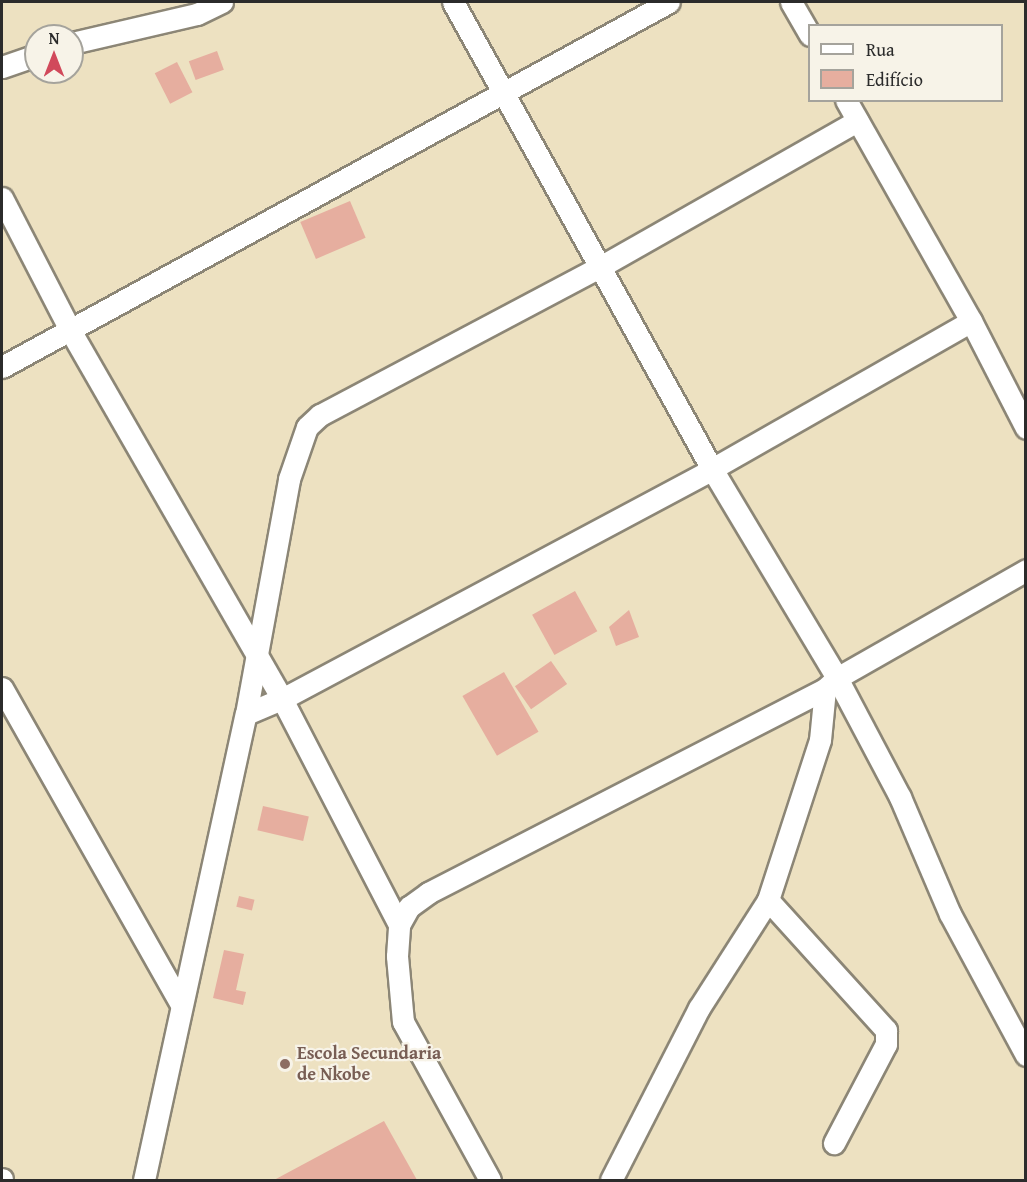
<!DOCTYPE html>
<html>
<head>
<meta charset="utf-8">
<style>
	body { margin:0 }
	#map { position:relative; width:1027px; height:1182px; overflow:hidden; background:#ede1c1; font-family:"Gentium Book Plus",serif }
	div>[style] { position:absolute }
	.building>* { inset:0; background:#e6ae9f; transform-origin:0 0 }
	.roads { filter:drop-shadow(2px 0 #8c8676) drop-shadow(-2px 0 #8c8676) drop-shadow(0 2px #8c8676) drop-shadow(0 -2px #8c8676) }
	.minor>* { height:21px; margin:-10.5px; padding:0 10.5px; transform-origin:10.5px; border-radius:10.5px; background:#fff }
	.dots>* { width:16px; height:16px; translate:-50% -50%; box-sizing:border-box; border:3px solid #f7f3e8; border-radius:50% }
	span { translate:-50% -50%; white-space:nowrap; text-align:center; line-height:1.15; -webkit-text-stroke:4.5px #f7f3e8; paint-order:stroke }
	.education-label { font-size:18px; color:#785e54; font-weight:700 }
	.left { translate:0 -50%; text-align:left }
	.frame { position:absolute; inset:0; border:3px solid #2b2b2b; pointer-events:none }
	.legend { position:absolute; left:808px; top:24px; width:195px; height:78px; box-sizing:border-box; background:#f7f3e8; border:2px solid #a5a39c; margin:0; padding:8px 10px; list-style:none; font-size:18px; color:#2b2b2b }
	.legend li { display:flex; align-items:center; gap:12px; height:30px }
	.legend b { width:30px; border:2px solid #a5a39c }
	.north { position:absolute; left:24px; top:24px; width:60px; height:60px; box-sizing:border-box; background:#f7f3e8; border:2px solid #a5a39c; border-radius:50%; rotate:0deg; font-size:16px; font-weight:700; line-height:24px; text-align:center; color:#2b2b2b }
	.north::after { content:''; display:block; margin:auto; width:21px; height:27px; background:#d1495b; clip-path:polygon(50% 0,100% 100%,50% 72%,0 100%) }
</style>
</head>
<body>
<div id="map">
	<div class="building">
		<i style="left:217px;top:51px;width:20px;height:30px;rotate:70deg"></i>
		<i style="left:177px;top:62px;width:34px;height:25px;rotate:63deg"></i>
		<i style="left:350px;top:201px;width:40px;height:54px;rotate:67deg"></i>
		<i style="left:575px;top:591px;width:46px;height:49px;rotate:61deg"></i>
		<i style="clip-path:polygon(629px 610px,639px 637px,616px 646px,609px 627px)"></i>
		<i style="left:551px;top:661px;width:28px;height:44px;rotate:55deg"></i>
		<i style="left:504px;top:672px;width:69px;height:48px;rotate:60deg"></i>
		<i style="left:263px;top:806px;width:47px;height:25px;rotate:13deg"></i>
		<i style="left:239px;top:896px;width:16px;height:11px;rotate:14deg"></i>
		<i style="clip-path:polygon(224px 950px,244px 954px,236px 990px,246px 992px,243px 1005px,213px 998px)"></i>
		<i style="clip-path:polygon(384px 1121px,417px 1180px,274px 1180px)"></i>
	</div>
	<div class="roads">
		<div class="minor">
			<i style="left:453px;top:2px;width:534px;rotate:60.99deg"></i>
			<i style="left:712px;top:469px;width:244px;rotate:59.1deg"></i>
			<i style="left:837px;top:678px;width:135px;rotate:62.1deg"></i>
			<i style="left:900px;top:797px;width:127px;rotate:66.9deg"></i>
			<i style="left:950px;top:914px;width:160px;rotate:61.7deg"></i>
			<i style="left:791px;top:2px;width:38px;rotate:60deg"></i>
			<i style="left:72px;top:43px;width:128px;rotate:-13.1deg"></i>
			<i style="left:197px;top:14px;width:28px;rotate:-26deg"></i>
			<i style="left:2px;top:67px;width:36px;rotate:-19deg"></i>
			<i style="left:846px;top:100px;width:254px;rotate:60.5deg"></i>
			<i style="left:971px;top:321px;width:120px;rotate:62.8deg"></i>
			<i style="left:2px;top:198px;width:148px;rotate:62.7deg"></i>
			<i style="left:70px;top:330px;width:426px;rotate:60.1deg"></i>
			<i style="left:282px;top:699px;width:254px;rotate:62.6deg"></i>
			<i style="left:2px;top:367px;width:760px;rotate:-28.69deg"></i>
			<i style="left:2px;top:688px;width:364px;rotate:60.5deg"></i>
			<i style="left:246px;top:714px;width:39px;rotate:-23deg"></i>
			<i style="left:282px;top:699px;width:488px;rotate:-28.1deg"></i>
			<i style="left:712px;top:469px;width:298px;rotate:-29.7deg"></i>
			<i style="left:768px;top:900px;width:176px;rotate:47.8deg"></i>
			<i style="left:886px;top:1030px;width:14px;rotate:90deg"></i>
			<i style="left:886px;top:1044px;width:112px;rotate:117.7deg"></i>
			<i style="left:2px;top:1179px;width:1px;rotate:90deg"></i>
			<i style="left:144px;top:1180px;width:477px;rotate:-77.7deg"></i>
			<i style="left:246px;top:714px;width:239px;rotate:-79.6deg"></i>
			<i style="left:289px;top:479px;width:55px;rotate:-70.9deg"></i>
			<i style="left:307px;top:427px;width:18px;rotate:-43deg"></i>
			<i style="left:320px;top:415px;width:317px;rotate:-27.9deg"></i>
			<i style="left:600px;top:267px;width:296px;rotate:-29.6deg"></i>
			<i style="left:490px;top:1180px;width:180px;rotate:-118.8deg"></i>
			<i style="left:403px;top:1022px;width:66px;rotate:-95.2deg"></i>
			<i style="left:397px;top:956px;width:31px;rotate:-86deg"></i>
			<i style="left:399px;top:925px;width:21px;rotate:-61deg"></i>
			<i style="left:409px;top:907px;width:24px;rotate:-36deg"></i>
			<i style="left:428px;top:893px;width:446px;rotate:-27.2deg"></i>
			<i style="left:825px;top:689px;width:16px;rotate:-43deg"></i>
			<i style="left:837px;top:678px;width:218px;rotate:-29.7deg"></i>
			<i style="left:611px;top:1180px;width:193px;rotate:-62.9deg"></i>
			<i style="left:699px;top:1008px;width:128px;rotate:-57.4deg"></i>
			<i style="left:768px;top:900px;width:168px;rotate:-72deg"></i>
			<i style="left:820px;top:740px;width:51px;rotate:-84.4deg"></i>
		</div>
	</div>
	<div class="dots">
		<i style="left:285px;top:1064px;background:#8d6e63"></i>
	</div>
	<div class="education-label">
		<span class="left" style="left:297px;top:1064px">Escola Secundaria<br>de Nkobe</span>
	</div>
	<div class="frame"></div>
	<ul class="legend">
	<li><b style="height:8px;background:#fff"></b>Rua</li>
	<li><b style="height:16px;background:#e6ae9f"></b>Edifício</li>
	</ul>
	<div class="north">N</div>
</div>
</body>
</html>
